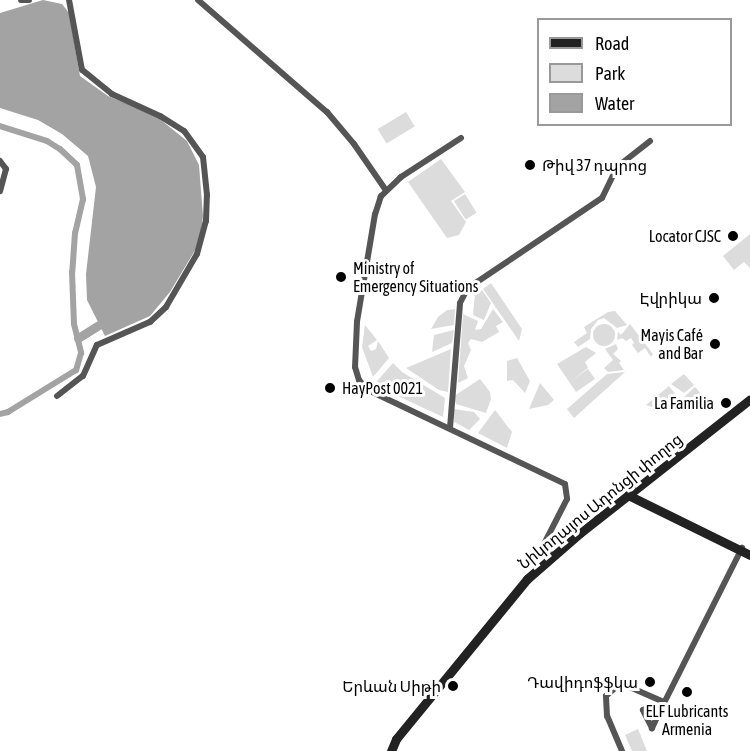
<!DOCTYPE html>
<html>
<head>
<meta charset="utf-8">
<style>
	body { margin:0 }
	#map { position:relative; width:750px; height:751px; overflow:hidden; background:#fff; font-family:"Asap Condensed","Noto Sans Armenian",sans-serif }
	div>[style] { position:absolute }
	.green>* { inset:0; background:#dcdcdc; transform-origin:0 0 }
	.round { border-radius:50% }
	.water>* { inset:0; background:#a3a3a3 }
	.canal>* { height:6px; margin:-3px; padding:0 3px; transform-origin:3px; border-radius:3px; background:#a3a3a3 }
	.river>* { height:9px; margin:-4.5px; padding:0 4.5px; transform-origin:4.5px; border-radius:4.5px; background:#a3a3a3 }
	.street>* { height:6px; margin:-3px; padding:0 3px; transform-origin:3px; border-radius:3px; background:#555 }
	.secondary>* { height:9px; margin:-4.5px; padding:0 4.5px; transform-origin:4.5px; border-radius:4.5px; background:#222 }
	.dots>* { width:16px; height:16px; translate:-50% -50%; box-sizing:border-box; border:3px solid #fff; border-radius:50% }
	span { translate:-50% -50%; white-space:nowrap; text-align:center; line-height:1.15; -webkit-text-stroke:6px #fff; paint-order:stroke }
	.poi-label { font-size:16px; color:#000 }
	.left { translate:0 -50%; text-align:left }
	.right { translate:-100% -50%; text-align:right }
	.street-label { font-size:16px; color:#000 }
	.legend { position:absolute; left:537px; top:18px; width:195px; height:108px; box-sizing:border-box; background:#fff; border:2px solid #999; margin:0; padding:8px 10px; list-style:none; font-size:18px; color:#000 }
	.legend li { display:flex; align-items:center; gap:12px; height:30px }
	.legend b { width:30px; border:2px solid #999 }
</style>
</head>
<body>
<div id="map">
	<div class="green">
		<i style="left:406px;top:112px;width:17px;height:33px;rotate:59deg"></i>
		<i style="clip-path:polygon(441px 159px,465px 192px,451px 201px,466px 222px,459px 235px,447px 238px,408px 182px)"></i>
		<i style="left:465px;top:194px;width:22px;height:13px;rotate:58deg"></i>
		<i style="clip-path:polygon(750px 234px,750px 268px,744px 262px,734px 270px,723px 256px)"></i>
		<i style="clip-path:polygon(491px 283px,522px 329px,519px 341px,483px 289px)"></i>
		<i style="clip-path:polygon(482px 290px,491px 303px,484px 320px,473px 315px,475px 294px)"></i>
		<i style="clip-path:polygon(455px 309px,454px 325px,431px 329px,438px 317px,447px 310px)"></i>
		<i style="clip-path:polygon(493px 309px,503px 322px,496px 326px,499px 332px,482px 342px,471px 339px,468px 343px,471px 350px,464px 366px,468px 378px,458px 383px,463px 314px,478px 321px,475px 330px,481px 329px)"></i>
		<i style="clip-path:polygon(615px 311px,627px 325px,617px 328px,604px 318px,598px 320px,591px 329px,590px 339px,578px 347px,574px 342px,587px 333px,584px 327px,608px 312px)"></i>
		<i class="round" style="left:593px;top:324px;width:22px;height:22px"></i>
		<i style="clip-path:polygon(630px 324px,653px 354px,651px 357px,645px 348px,638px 353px,632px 345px,634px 343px,631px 338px,626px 341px,622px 338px,617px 340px,618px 332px,621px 335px)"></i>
		<i style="clip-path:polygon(365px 325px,377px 340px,368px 346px,371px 351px,376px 349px,378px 341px,389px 358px,373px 377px,362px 347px)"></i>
		<i style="clip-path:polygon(454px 330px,452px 343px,432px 352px,434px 335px)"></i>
		<i style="clip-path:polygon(616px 344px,618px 349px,613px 354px,621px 361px,619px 363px,624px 370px,608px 372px,604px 368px,613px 360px,605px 349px)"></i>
		<i style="clip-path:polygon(586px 347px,596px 353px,585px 362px,588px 368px,572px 380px,588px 369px,595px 379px,576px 392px,557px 364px)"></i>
		<i style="clip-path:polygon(451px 349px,448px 392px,439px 390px,406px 368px)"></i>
		<i style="clip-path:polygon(517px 358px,530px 381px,525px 393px,513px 380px,507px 381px,507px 361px)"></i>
		<i style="clip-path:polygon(393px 363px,402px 372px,445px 398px,443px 417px,385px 390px,377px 381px)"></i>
		<i style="clip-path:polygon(625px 372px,574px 418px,567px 409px,607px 374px)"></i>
		<i style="clip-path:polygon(684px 374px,694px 385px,684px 393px,671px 384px)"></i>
		<i style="clip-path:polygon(480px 379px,490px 392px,491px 399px,486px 413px,456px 404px,454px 396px)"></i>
		<i style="clip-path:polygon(540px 383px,554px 400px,548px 405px,529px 409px)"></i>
		<i style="clip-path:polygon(669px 386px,676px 395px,673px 401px,662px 410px,646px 405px)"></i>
		<i style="left:695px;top:387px;width:15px;height:16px;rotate:48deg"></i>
		<i style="clip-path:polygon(454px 409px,474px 412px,480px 419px,469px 430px,454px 422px)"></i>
		<i style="clip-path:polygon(495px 410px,512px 432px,507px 448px,478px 433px)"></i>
		<i style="clip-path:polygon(638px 729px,647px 751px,632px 751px,625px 735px)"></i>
	</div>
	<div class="water">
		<i style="clip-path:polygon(43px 0,62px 4px,69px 13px,80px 76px,108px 96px,156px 116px,187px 141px,199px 165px,203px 216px,200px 242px,170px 292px,150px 316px,105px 336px,87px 300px,86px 274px,96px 187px,88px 156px,62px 134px,38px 120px,0 108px,0 13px)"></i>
	</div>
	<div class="canal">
		<i style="left:0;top:126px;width:49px;rotate:17.7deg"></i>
		<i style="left:47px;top:141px;width:15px;rotate:32deg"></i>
		<i style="left:60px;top:149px;width:23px;rotate:43deg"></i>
		<i style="left:77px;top:165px;width:35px;rotate:80deg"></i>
		<i style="left:83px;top:199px;width:35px;rotate:103deg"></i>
		<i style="left:75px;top:233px;width:39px;rotate:94deg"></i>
		<i style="left:72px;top:272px;width:52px;rotate:87.8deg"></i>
		<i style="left:74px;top:324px;width:30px;rotate:76deg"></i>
		<i style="left:81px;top:353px;width:18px;rotate:106deg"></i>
		<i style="left:76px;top:370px;width:80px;rotate:148.3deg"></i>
		<i style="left:8px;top:412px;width:8px;rotate:166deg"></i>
	</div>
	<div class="river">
		<i style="left:78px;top:338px;width:25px;rotate:-32deg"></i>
	</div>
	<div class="street">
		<i style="left:21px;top:0;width:8px"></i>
		<i style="left:198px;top:0;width:171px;rotate:41deg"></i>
		<i style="left:327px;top:112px;width:42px;rotate:49.8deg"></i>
		<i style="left:354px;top:144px;width:55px;rotate:55.4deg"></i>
		<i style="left:461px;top:138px;width:72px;rotate:147deg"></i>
		<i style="left:401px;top:177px;width:28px;rotate:136deg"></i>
		<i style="left:381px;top:196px;width:19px;rotate:108deg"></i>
		<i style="left:375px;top:214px;width:109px;rotate:99.5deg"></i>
		<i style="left:357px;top:322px;width:45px;rotate:92.5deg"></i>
		<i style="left:355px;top:367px;width:14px;rotate:73deg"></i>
		<i style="left:359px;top:380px;width:13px;rotate:48deg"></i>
		<i style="left:368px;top:390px;width:218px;rotate:25.5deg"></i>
		<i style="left:565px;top:484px;width:15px;rotate:82deg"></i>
		<i style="left:567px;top:499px;width:51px;rotate:117.1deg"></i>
		<i style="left:544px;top:544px;width:17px;rotate:57deg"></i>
		<i style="left:0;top:161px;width:10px;rotate:53deg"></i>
		<i style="left:6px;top:169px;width:23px;rotate:105deg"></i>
		<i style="left:57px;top:396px;width:33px;rotate:-38deg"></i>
		<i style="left:83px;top:376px;width:34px;rotate:-66deg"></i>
		<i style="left:97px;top:345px;width:58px;rotate:-23.5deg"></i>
		<i style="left:150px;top:322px;width:22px;rotate:-43deg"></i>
		<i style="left:166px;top:307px;width:61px;rotate:-59.7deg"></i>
		<i style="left:197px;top:254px;width:34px;rotate:-75deg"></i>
		<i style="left:206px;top:221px;width:26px;rotate:-88deg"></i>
		<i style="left:207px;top:195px;width:38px;rotate:-96deg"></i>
		<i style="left:203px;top:157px;width:32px;rotate:-126deg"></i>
		<i style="left:184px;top:131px;width:28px;rotate:-148deg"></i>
		<i style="left:160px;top:116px;width:53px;rotate:-155.4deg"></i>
		<i style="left:112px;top:94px;width:38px;rotate:-141deg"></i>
		<i style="left:82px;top:70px;width:71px;rotate:-100.5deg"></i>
		<i style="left:450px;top:428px;width:125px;rotate:-85.4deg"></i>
		<i style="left:460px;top:303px;width:11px;rotate:-63deg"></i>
		<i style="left:465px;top:293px;width:13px;rotate:-45deg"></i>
		<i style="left:474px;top:284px;width:154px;rotate:-33.9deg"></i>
		<i style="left:602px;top:198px;width:34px;rotate:-64deg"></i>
		<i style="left:617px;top:167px;width:42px;rotate:-38.2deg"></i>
		<i style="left:659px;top:713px;width:17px;rotate:115deg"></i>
		<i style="left:652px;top:728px;width:20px;rotate:-117deg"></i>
		<i style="left:643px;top:710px;width:4px;rotate:-27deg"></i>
		<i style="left:647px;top:708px;width:13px;rotate:23deg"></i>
		<i style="left:659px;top:713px;width:185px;rotate:-63.3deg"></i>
		<i style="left:622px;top:751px;width:38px;rotate:-113deg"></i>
		<i style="left:607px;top:716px;width:20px;rotate:-93deg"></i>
		<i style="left:606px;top:696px;width:15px;rotate:-42deg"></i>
		<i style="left:617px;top:686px;width:8px;rotate:-7deg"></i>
		<i style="left:625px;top:685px;width:43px;rotate:23.6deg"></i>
	</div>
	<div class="secondary">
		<i style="left:628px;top:495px;width:136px;rotate:26.2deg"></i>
		<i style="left:391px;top:751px;width:13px;rotate:-67deg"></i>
		<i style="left:396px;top:739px;width:207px;rotate:-50.7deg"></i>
		<i style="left:527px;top:579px;width:70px;rotate:-41deg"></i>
		<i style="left:580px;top:533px;width:216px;rotate:-38.2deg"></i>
	</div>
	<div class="dots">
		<i style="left:530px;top:165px;background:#000"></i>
		<i style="left:733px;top:236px;background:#000"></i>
		<i style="left:341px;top:277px;background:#000"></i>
		<i style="left:714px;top:298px;background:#000"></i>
		<i style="left:715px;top:344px;background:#000"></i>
		<i style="left:330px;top:388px;background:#000"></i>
		<i style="left:726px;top:403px;background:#000"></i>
		<i style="left:650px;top:682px;background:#000"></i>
		<i style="left:453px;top:686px;background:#000"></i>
		<i style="left:687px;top:692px;background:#000"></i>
	</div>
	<div class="poi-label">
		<span class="left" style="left:542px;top:165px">Թիվ 37 դպրոց</span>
		<span class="right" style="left:721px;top:236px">Locator CJSC</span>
		<span class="left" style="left:353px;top:277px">Ministry of<br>Emergency Situations</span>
		<span class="right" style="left:702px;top:298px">Էվրիկա</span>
		<span class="right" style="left:703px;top:344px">Mayis Café<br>and Bar</span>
		<span class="left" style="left:342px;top:388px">HayPost 0021</span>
		<span class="right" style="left:714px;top:403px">La Familia</span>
		<span class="right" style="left:638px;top:682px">Դավիդոֆֆկա</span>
		<span class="right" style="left:441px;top:686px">Երևան Սիթի</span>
		<span style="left:687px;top:720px">ELF Lubricants<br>Armenia</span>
	</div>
	<div class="street-label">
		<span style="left:600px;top:501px;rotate:-39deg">Նիկողայոս Ադոնցի փողոց</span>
	</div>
	<ul class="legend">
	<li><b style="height:8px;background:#222"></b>Road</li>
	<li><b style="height:16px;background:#dcdcdc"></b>Park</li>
	<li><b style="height:16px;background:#a3a3a3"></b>Water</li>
	</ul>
</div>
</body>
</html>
